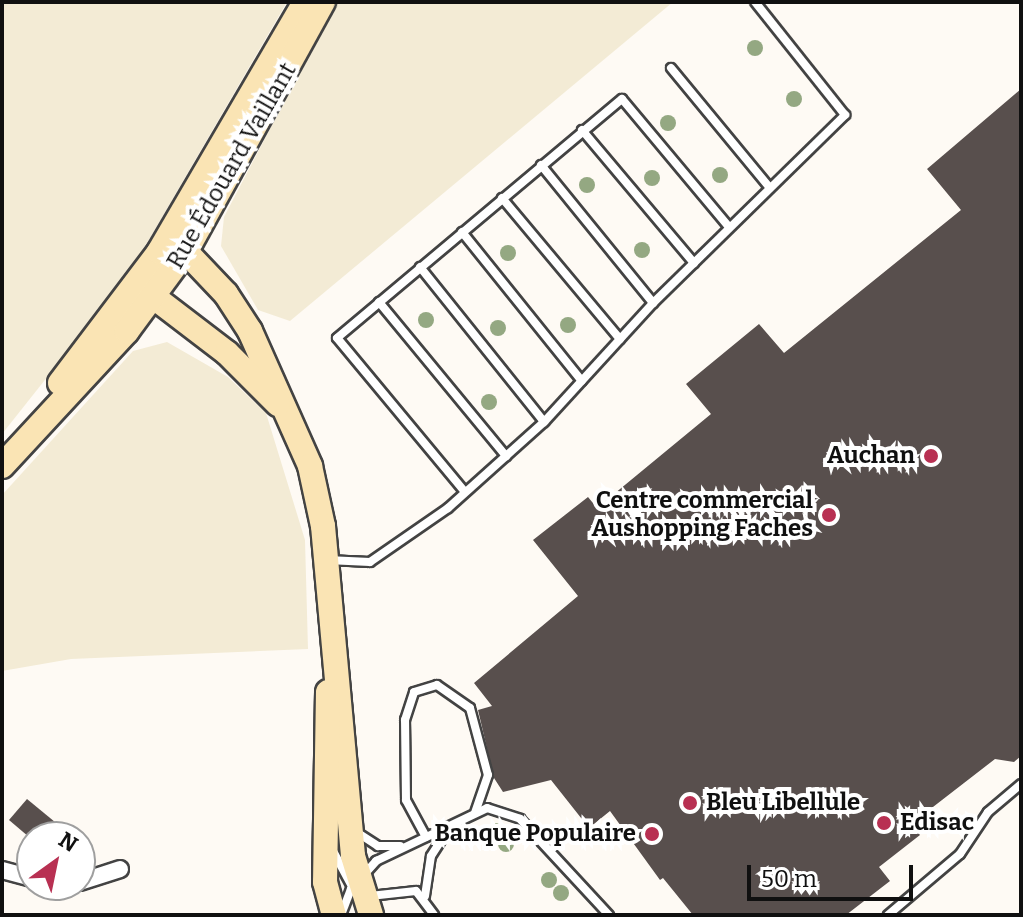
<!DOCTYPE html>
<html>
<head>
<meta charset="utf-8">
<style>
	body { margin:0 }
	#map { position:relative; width:1023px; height:917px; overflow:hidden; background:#fefaf4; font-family:Bitter,serif }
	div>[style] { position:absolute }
	.farmland>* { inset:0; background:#f3ebd5 }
	.building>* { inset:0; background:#584f4d }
	.roads { filter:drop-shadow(2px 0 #434343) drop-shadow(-2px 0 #434343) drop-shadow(0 2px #434343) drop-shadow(0 -2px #434343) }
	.lane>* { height:8px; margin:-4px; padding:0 4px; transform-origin:4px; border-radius:4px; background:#fff }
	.street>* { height:16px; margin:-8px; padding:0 8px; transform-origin:8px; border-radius:8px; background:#fff }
	.secondary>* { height:24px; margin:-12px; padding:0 12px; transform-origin:12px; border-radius:12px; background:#fae4b4 }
	.trees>* { width:16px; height:16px; margin:-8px; border-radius:50%; background:#94a882 }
	.dots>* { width:22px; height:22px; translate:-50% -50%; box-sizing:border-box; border:4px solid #fff; border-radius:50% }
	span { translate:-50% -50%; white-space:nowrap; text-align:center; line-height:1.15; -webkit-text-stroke:8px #fff; paint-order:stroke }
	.street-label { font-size:24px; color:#101010 }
	.poi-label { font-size:24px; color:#101010; font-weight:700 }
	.right { translate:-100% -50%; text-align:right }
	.left { translate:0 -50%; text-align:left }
	.frame { position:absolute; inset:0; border:4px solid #101010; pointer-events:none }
	.north { position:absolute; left:16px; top:821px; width:80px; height:80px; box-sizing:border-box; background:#fff; border:2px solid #9f9f9f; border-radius:50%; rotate:33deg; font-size:22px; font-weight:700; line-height:32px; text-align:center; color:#101010 }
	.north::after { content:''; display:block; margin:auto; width:28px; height:36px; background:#b83052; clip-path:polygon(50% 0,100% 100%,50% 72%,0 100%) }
	.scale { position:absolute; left:747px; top:865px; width:166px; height:36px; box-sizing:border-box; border:4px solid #101010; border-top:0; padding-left:10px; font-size:24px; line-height:28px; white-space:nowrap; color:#101010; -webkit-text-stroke:6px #fff; paint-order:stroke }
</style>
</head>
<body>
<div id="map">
	<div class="farmland">
		<i style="clip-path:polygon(2px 2px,287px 2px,129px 274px,2px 434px)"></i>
		<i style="clip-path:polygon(336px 2px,673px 2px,290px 321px,258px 310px,221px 246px,224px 217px)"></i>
		<i style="clip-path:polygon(167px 342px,228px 377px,266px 413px,305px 540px,308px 649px,71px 659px,2px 671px,2px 495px,133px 351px)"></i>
	</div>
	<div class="building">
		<i style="clip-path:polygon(1021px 89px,1021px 756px,1014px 762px,995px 759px,911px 824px,920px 835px,879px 867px,890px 881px,846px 915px,693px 915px,663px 878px,660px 880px,610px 811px,589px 828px,551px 780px,503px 792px,494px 778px,478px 710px,492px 706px,474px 683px,578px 596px,533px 540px,588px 497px,597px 508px,711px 414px,686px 384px,759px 324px,784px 353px,961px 210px,927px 169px)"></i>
		<i style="clip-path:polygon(27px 799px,61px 827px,52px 837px,29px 837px,9px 820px)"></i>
	</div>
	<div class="roads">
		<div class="lane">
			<i style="left:671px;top:68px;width:154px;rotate:50.5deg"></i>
			<i style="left:582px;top:130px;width:174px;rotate:49.9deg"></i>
			<i style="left:541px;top:165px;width:178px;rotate:50.9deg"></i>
			<i style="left:502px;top:198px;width:184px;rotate:50.1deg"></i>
			<i style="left:462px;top:232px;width:191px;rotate:51.2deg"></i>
			<i style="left:420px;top:267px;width:198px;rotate:51.3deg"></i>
			<i style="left:379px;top:302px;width:200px;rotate:50.5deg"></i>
			<i style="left:465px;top:492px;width:200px;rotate:-129.7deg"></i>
			<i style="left:337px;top:338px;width:372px;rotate:-40deg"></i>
			<i style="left:622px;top:99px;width:167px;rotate:50.1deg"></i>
			<i style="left:327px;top:560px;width:43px;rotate:2.7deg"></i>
			<i style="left:370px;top:562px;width:95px;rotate:-34.7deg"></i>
			<i style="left:448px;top:508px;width:129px;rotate:-41.9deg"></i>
			<i style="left:544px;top:422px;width:161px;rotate:-47.5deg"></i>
			<i style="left:653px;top:303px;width:269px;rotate:-44.4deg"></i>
			<i style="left:845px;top:115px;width:144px;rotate:-128.5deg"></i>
			<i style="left:358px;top:833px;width:24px;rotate:33deg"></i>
			<i style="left:378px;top:846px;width:22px"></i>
			<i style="left:426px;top:837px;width:42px;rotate:-118.4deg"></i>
			<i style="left:406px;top:800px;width:80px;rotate:-90.7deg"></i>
			<i style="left:405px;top:720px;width:29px;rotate:-72deg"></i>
			<i style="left:414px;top:692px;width:24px;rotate:-17deg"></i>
			<i style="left:437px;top:685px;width:40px;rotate:34.9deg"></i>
			<i style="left:470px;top:708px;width:69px;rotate:75deg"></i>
			<i style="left:488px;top:775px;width:39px;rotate:109deg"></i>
			<i style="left:333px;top:851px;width:47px;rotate:61.8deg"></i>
			<i style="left:370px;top:896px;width:46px;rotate:-6.2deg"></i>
			<i style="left:416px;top:891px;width:30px;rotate:53deg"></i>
			<i style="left:425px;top:896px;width:40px;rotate:-81.5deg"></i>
			<i style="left:431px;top:856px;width:35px;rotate:-57deg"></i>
			<i style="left:341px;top:915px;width:28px;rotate:-69deg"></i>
			<i style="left:351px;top:889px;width:38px;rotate:-48deg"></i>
			<i style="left:376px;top:861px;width:123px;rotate:-25.5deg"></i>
			<i style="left:487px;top:808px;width:35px;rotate:18deg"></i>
			<i style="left:520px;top:819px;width:131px;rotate:47.2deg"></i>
			<i style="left:888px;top:915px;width:94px;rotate:-40.3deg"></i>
			<i style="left:960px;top:854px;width:50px;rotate:-56.3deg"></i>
			<i style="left:988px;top:812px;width:43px;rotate:-40.3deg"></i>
		</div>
		<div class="street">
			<i style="left:2px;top:870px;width:31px;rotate:15deg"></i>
			<i style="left:80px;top:882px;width:42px;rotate:-18deg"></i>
		</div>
		<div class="secondary">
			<i style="left:170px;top:235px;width:81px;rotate:46.5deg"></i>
			<i style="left:226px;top:294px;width:44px;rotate:57deg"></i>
			<i style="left:250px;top:331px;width:148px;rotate:66deg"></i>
			<i style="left:310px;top:466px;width:61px;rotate:77.8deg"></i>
			<i style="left:323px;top:526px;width:331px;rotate:84.8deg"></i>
			<i style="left:353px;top:856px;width:62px;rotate:73deg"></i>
			<i style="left:142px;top:288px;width:107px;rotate:37.4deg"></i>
			<i style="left:227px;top:353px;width:72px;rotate:45deg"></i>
			<i style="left:60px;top:383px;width:164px;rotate:-52.9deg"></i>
			<i style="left:159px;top:252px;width:290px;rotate:-59.7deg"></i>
			<i style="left:2px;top:466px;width:184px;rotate:-47.2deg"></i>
			<i style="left:127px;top:331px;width:99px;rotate:-53.6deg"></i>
			<i style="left:186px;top:251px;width:284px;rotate:-61.2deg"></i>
			<i style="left:328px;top:692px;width:190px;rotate:90.9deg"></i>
			<i style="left:325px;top:882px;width:34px;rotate:75deg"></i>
		</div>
	</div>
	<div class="trees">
		<i style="left:755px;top:48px"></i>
		<i style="left:794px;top:99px"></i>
		<i style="left:668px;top:123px"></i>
		<i style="left:720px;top:175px"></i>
		<i style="left:652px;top:178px"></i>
		<i style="left:587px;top:185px"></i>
		<i style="left:642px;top:250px"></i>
		<i style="left:508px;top:253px"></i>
		<i style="left:426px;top:320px"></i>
		<i style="left:568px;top:325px"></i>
		<i style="left:498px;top:328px"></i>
		<i style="left:489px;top:402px"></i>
		<i style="left:495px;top:831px"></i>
		<i style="left:506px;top:844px"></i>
		<i style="left:549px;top:880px"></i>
		<i style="left:561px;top:893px"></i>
	</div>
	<div class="dots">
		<i style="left:931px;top:456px;background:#b83052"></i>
		<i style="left:829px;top:515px;background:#b83052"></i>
		<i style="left:690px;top:803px;background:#b83052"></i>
		<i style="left:884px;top:823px;background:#b83052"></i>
		<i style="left:652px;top:834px;background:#b83052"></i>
	</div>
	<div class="street-label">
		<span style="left:232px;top:166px;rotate:-60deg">Rue Édouard Vaillant</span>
	</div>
	<div class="poi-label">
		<span class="right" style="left:915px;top:456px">Auchan</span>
		<span class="right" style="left:813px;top:515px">Centre commercial<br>Aushopping Faches</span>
		<span class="left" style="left:706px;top:803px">Bleu Libellule</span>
		<span class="left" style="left:900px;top:823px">Edisac</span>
		<span class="right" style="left:636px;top:834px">Banque Populaire</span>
	</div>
	<div class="frame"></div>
	<div class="north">N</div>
	<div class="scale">50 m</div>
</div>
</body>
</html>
